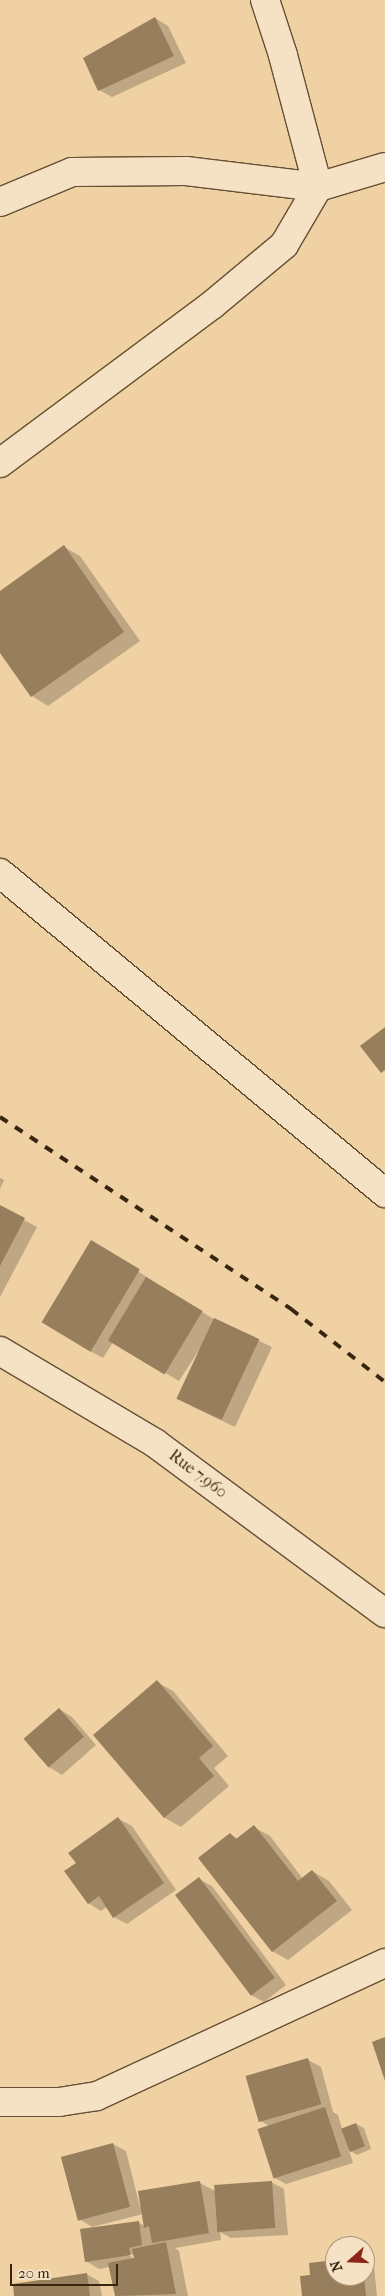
<!DOCTYPE html>
<html>
<head>
<meta charset="utf-8">
<style>
	body { margin:0 }
	#map { position:relative; width:385px; height:2296px; overflow:hidden; background:#efd1a4; font-family:"IM FELL French Canon",serif }
	div>[style] { position:absolute }
	.shadow>* { inset:0; background:#0003 }
	.building>* { inset:0; background:#977e5c; transform-origin:0 0 }
	.roads { filter:drop-shadow(1px 0 #655034) drop-shadow(-1px 0 #655034) drop-shadow(0 1px #655034) drop-shadow(0 -1px #655034) }
	.minor>* { height:28px; margin:-14px; padding:0 14px; transform-origin:14px; border-radius:14px; background:#f5e1c4 }
	.rail>* { height:4px; margin-top:-2px; transform-origin:0; background:repeating-linear-gradient(90deg,#37250f 0 9px,transparent 0 18px) }
	span { translate:-50% -50%; white-space:nowrap; text-align:center; line-height:1.15; -webkit-text-stroke:4.5px #f5e1c4; paint-order:stroke }
	.street-label { font-size:16px; color:#37250f }
	.north { position:absolute; left:325px; top:2236px; width:50px; height:50px; box-sizing:border-box; background:#f5e1c4; border:1px solid #a9967c; border-radius:50%; rotate:250deg; font-size:14px; font-weight:700; line-height:20px; text-align:center; color:#37250f }
	.north::after { content:''; display:block; margin:auto; width:18px; height:22px; background:#8f2418; clip-path:polygon(50% 0,100% 100%,50% 72%,0 100%) }
	.scale { position:absolute; left:10px; top:2264px; width:108px; height:22px; box-sizing:border-box; border:2px solid #37250f; border-top:0; padding-left:6px; font-size:15px; line-height:18px; white-space:nowrap; color:#37250f; -webkit-text-stroke:4px #f5e1c4; paint-order:stroke }
</style>
</head>
<body>
<div id="map">
	<div class="shadow">
		<i style="clip-path:polygon(155px 18px,168px 26px,186px 63px,112px 97px,99px 90px)"></i>
		<i style="clip-path:polygon(64px 547px,80px 556px,140px 641px,48px 706px,32px 696px,0 651px,0 592px)"></i>
		<i style="clip-path:polygon(0 1178px,4px 1180px,0 1189px)"></i>
		<i style="clip-path:polygon(0 1207px,37px 1227px,0 1297px)"></i>
		<i style="clip-path:polygon(104px 1250px,215px 1320px,272px 1347px,235px 1427px,191px 1406px,206px 1339px,179px 1381px,113px 1342px,103px 1358px,90px 1351px)"></i>
		<i style="clip-path:polygon(157px 1682px,173px 1691px,228px 1756px,214px 1768px,229px 1786px,181px 1827px,165px 1818px,95px 1735px)"></i>
		<i style="clip-path:polygon(59px 1709px,72px 1717px,96px 1745px,62px 1775px,49px 1767px,25px 1739px)"></i>
		<i style="clip-path:polygon(119px 1819px,132px 1826px,176px 1890px,127px 1924px,114px 1917px,107px 1907px,101px 1911px,88px 1903px,78px 1864px)"></i>
		<i style="clip-path:polygon(254px 1827px,270px 1836px,303px 1879px,312px 1871px,329px 1881px,352px 1910px,288px 1960px,272px 1951px,230px 1834px,238px 1839px)"></i>
		<i style="clip-path:polygon(199px 1879px,212px 1886px,286px 1985px,264px 2002px,251px 1995px)"></i>
		<i style="clip-path:polygon(308px 2060px,321px 2067px,333px 2112px,338px 2115px,342px 2129px,356px 2124px,364px 2128px,371px 2149px,357px 2155px,349px 2150px,353px 2163px,286px 2184px,273px 2177px,269px 2126px,261px 2121px)"></i>
		<i style="clip-path:polygon(evenodd,113px 2144px,126px 2151px,140px 2207px,200px 2183px,215px 2191px,271px 2182px,284px 2189px,288px 2235px,231px 2238px,220px 2232px,221px 2240px,175px 2248px,179px 2251px,188px 2296px,116px 2296px,110px 2267px,99px 2269px,86px 2261px,139px 2223px,145px 2226px,143px 2214px,92px 2227px,79px 2219px,113px 2144px,126px 2251px,135px 2256px,135px 2259px,125px 2253px,126px 2251px)"></i>
		<i style="clip-path:polygon(335px 2261px,335px 2276px,365px 2276px,365px 2261px,374px 2266px,377px 2296px,303px 2296px,312px 2276px)"></i>
		<i style="clip-path:polygon(86px 2274px,99px 2281px,102px 2296px,16px 2296px)"></i>
	</div>
	<div class="building">
		<i style="clip-path:polygon(155px 17px,174px 56px,98px 91px,83px 58px)"></i>
		<i style="clip-path:polygon(64px 545px,124px 632px,31px 697px,0 653px,0 591px)"></i>
		<i style="clip-path:polygon(385px 1027px,385px 1070px,381px 1073px,360px 1046px)"></i>
		<i style="clip-path:polygon(0 1205px,25px 1218px,0 1266px)"></i>
		<i style="left:91px;top:1240px;width:57px;height:96px;rotate:31deg"></i>
		<i style="left:146px;top:1277px;width:66px;height:74px;rotate:31deg"></i>
		<i style="left:214px;top:1318px;width:50px;height:89px;rotate:25deg"></i>
		<i style="clip-path:polygon(157px 1680px,213px 1746px,199px 1758px,214px 1776px,164px 1818px,93px 1735px)"></i>
		<i style="left:59px;top:1708px;width:38px;height:47px;rotate:49deg"></i>
		<i style="clip-path:polygon(118px 1817px,164px 1883px,113px 1918px,99px 1896px,88px 1904px,64px 1871px,76px 1863px,68px 1853px)"></i>
		<i style="clip-path:polygon(254px 1825px,298px 1881px,312px 1870px,337px 1901px,272px 1952px,198px 1858px,230px 1833px,236px 1839px)"></i>
		<i style="left:199px;top:1877px;width:126px;height:30px;rotate:53deg"></i>
		<i style="clip-path:polygon(385px 2037px,385px 2081px,372px 2042px)"></i>
		<i style="left:308px;top:2058px;width:48px;height:65px;rotate:74deg"></i>
		<i style="left:325px;top:2107px;width:52px;height:71px;rotate:72deg"></i>
		<i style="left:356px;top:2123px;width:25px;height:16px;rotate:69deg"></i>
		<i style="left:113px;top:2143px;width:66px;height:54px;rotate:75deg"></i>
		<i style="clip-path:polygon(200px 2181px,209px 2233px,152px 2243px,149px 2226px,144px 2228px,138px 2191px)"></i>
		<i style="left:272px;top:2181px;width:47px;height:58px;rotate:86deg"></i>
		<i style="clip-path:polygon(139px 2221px,142px 2245px,129px 2248px,131px 2255px,85px 2262px,80px 2229px)"></i>
		<i style="clip-path:polygon(166px 2242px,176px 2294px,115px 2296px,108px 2263px,134px 2258px,132px 2249px)"></i>
		<i style="clip-path:polygon(335px 2260px,335px 2276px,364px 2276px,366px 2296px,302px 2296px,300px 2276px,310px 2275px,309px 2263px)"></i>
		<i style="clip-path:polygon(87px 2273px,90px 2296px,14px 2296px,13px 2284px)"></i>
	</div>
	<div class="roads">
		<div class="minor">
			<i style="left:0;top:202px;width:78px;rotate:-22.6deg"></i>
			<i style="left:72px;top:172px;width:114px;rotate:-0.5deg"></i>
			<i style="left:186px;top:171px;width:133px;rotate:6.9deg"></i>
			<i style="left:318px;top:187px;width:137px;rotate:-104.9deg"></i>
			<i style="left:283px;top:55px;width:58px;rotate:-108.1deg"></i>
			<i style="left:0;top:463px;width:264px;rotate:-36.7deg"></i>
			<i style="left:212px;top:305px;width:94px;rotate:-39.8deg"></i>
			<i style="left:284px;top:245px;width:67px;rotate:-59.6deg"></i>
			<i style="left:318px;top:187px;width:70px;rotate:-16.6deg"></i>
			<i style="left:0;top:873px;width:501px;rotate:39.73deg"></i>
			<i style="left:0;top:1351px;width:180px;rotate:30.7deg"></i>
			<i style="left:155px;top:1443px;width:286px;rotate:36.5deg"></i>
			<i style="left:0;top:2102px;width:59px"></i>
			<i style="left:59px;top:2102px;width:38px;rotate:-9deg"></i>
			<i style="left:97px;top:2096px;width:317px;rotate:-24.8deg"></i>
		</div>
	</div>
	<div class="rail">
		<i style="left:0;top:1117px;width:349px;rotate:33.4deg"></i>
		<i style="left:291px;top:1309px;width:119px;rotate:37.8deg"></i>
	</div>
	<div class="street-label">
		<span style="left:198px;top:1474px;rotate:37deg">Rue 7.960</span>
	</div>
	<div class="north">N</div>
	<div class="scale">20 m</div>
</div>
</body>
</html>
